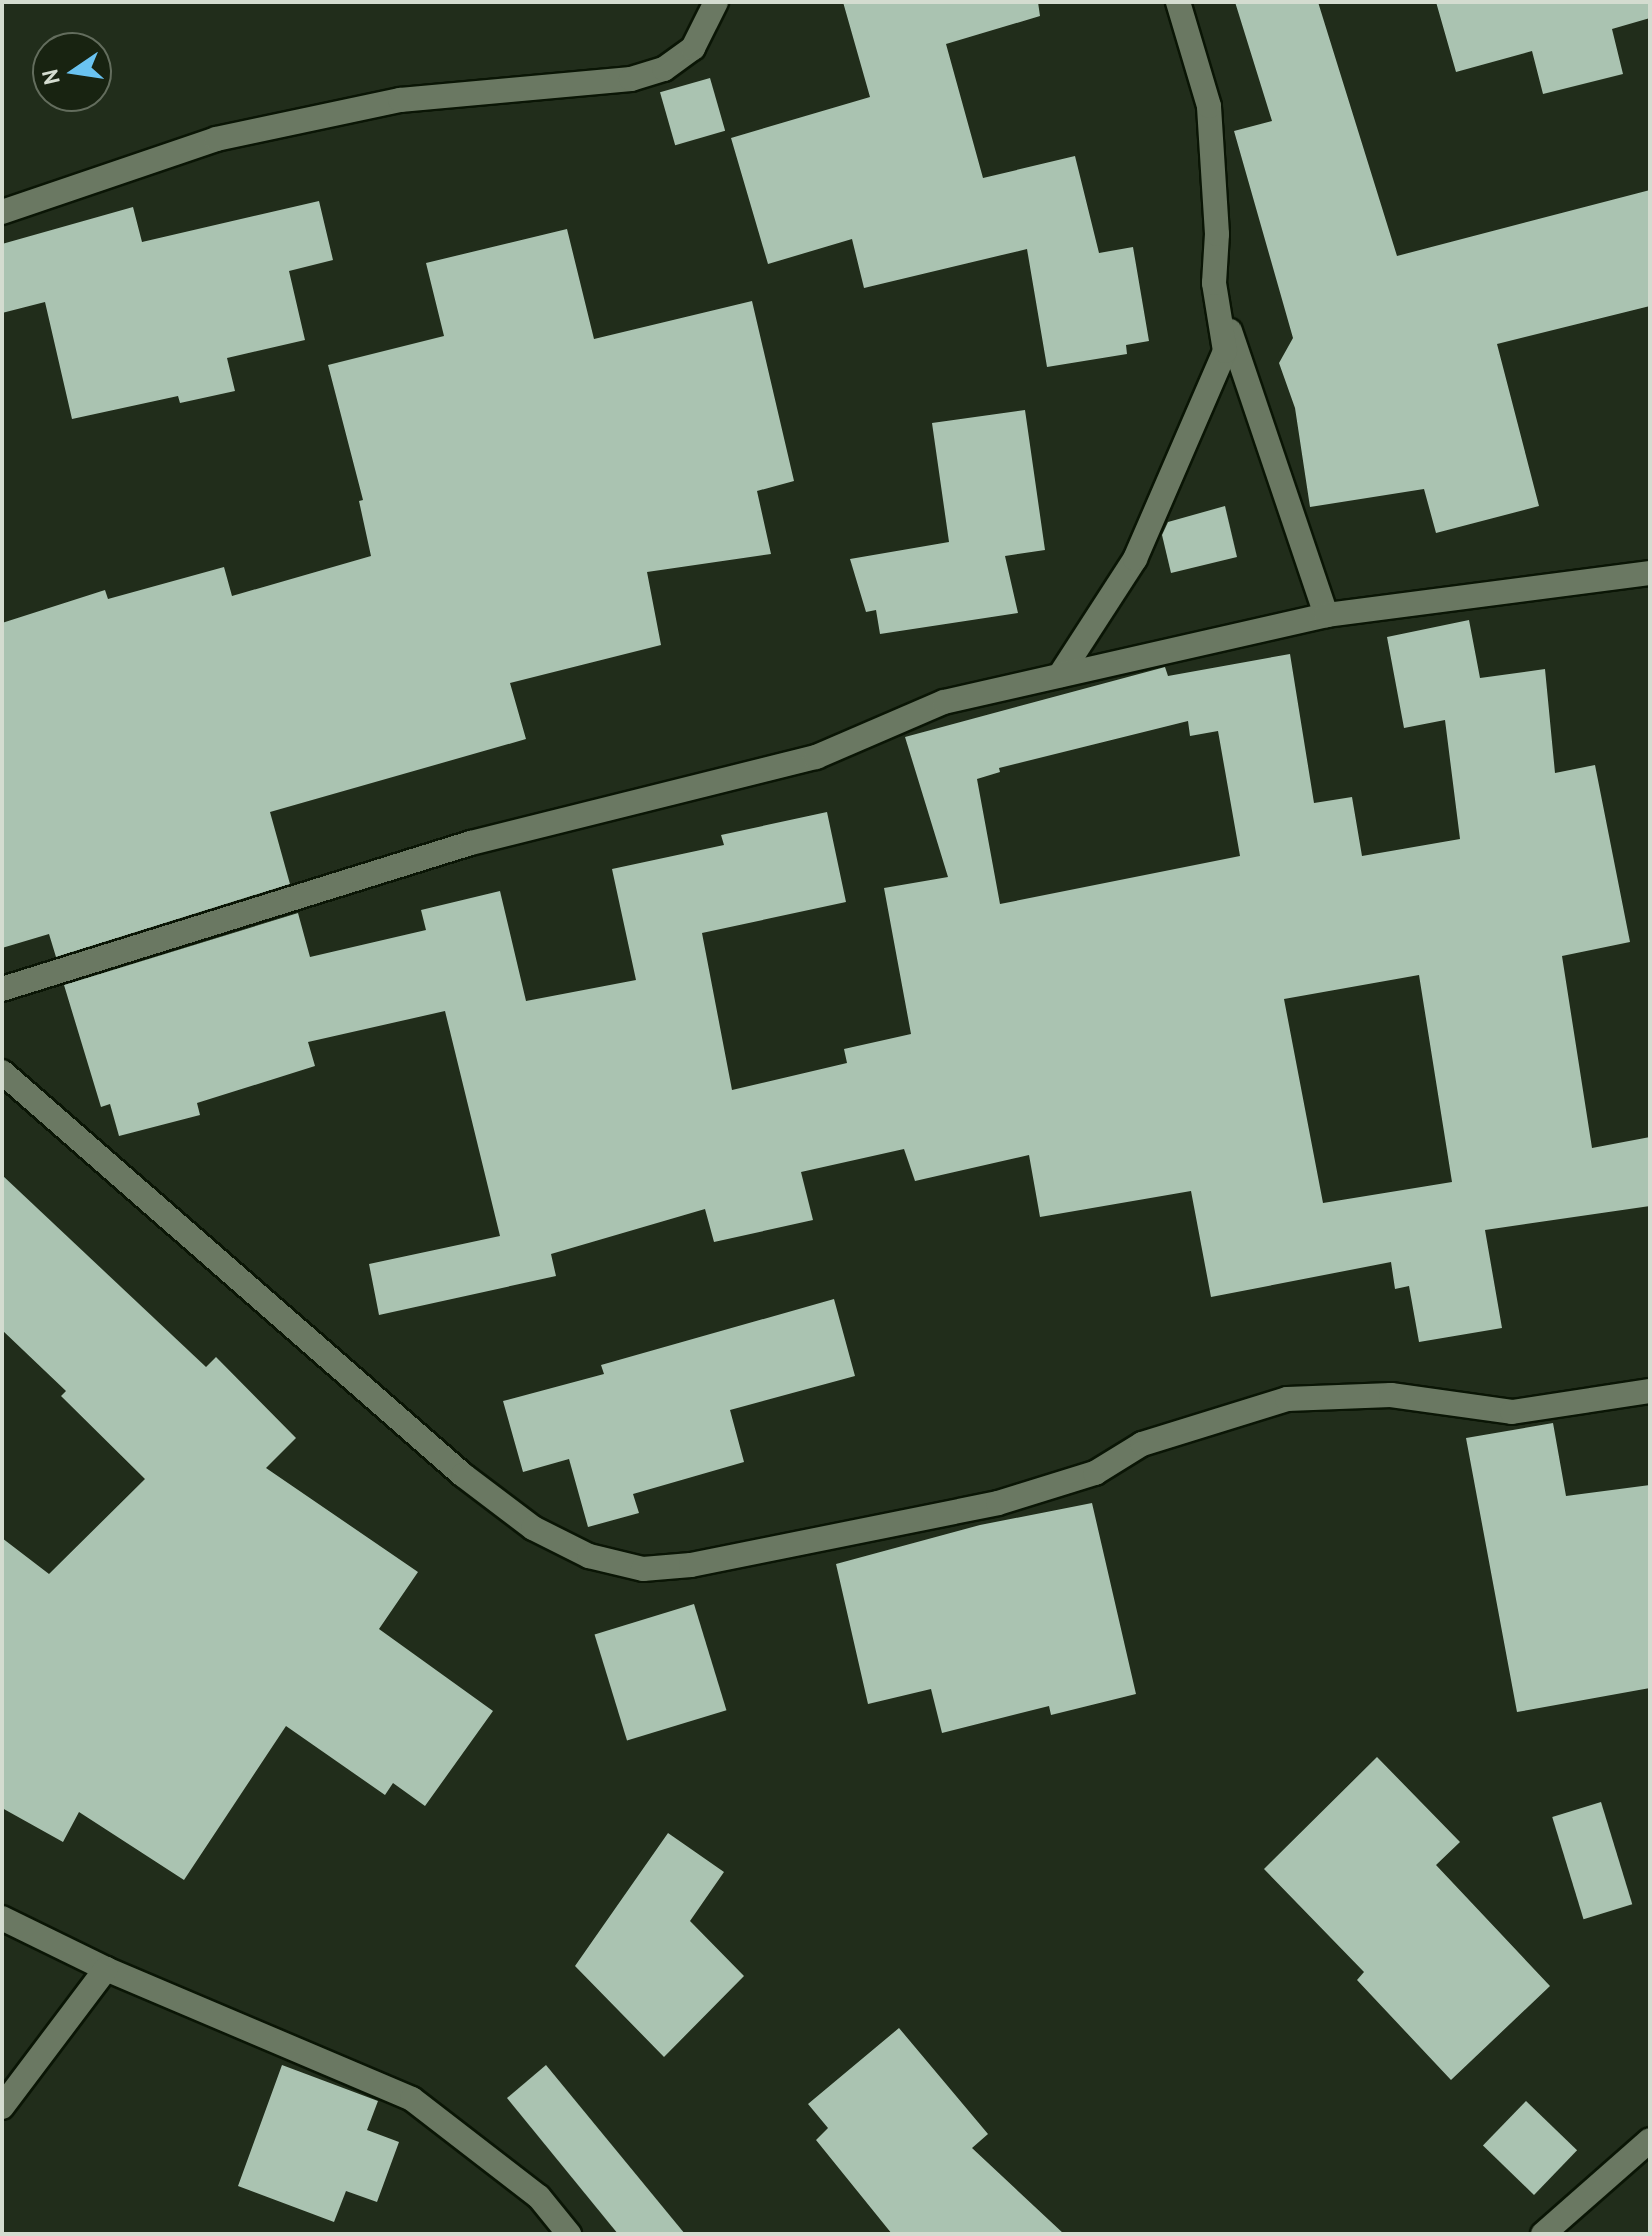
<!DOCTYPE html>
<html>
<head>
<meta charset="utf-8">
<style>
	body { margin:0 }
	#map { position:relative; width:1652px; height:2236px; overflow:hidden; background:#212d1b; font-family:"PT Sans",sans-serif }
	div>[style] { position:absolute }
	.building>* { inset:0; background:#aac3b1; transform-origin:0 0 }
	.roads { filter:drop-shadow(2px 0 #0a1505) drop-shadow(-2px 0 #0a1505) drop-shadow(0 2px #0a1505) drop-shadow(0 -2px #0a1505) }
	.minor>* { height:24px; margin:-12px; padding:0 12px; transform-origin:12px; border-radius:12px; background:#6a7862 }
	span { translate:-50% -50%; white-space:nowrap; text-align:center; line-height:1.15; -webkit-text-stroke:8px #182311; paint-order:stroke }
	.frame { position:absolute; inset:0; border:4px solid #d4dcd0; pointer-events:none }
	.north { position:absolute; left:32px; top:32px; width:80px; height:80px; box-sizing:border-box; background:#182311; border:2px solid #636d5d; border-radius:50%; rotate:257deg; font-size:22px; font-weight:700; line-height:32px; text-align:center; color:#d4dcd0 }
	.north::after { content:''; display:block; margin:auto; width:28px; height:36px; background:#6ac3f1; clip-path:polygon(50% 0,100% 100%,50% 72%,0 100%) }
</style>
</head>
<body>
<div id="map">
	<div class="building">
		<i style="clip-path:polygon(843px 2px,1038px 2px,1040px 16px,946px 44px,983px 178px,1075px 156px,1099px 253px,1133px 247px,1149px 341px,1126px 345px,1127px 354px,1047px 367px,1027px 249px,864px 288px,852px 239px,768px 264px,731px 138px,870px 97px)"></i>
		<i style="clip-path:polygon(1235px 2px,1318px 2px,1397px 256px,1650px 190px,1650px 306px,1497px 344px,1539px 506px,1436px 533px,1424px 489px,1310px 507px,1295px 408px,1279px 363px,1293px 338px,1234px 131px,1272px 121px)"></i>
		<i style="clip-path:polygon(1436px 2px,1649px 2px,1650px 18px,1612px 29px,1623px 74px,1543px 94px,1532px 51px,1456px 72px)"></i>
		<i style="left:710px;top:78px;width:55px;height:52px;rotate:74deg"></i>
		<i style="clip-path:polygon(319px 201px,333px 260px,289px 271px,305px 340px,227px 358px,235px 391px,180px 403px,178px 396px,72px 419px,45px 302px,2px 313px,2px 244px,133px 207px,142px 242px)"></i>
		<i style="clip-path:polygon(567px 229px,594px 339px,752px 301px,794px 481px,757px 491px,771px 554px,647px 572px,661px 645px,510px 683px,526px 739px,270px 812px,290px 884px,56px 957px,49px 934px,2px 948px,2px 623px,105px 590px,108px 599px,224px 567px,232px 596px,371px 556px,359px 501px,363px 500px,328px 365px,444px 336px,426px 263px)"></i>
		<i style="clip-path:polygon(1025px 410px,1045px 550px,1005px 556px,1018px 613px,880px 634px,876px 610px,866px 612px,850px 559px,949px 542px,932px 423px)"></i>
		<i style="clip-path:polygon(1225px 506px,1237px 557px,1171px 573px,1162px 535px,1168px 522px)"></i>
		<i style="clip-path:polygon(evenodd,1469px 620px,1480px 678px,1545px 669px,1555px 773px,1595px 765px,1630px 942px,1562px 956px,1592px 1148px,1650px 1137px,1650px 1206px,1485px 1230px,1502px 1328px,1419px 1342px,1409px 1286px,1395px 1289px,1391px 1262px,1211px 1297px,1191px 1191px,1040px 1217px,1029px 1155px,915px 1181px,904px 1149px,801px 1172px,813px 1220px,714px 1242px,705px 1209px,551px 1254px,556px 1276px,379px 1315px,369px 1264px,500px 1236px,445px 1011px,308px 1042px,315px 1066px,197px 1103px,200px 1115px,119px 1136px,110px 1104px,101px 1107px,64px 985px,298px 913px,310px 957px,426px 930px,421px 910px,500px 891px,526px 1001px,636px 980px,612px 869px,724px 845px,721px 835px,827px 812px,846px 902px,702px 933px,732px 1090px,847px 1063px,844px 1049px,911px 1034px,884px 888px,948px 877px,905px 737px,1165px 667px,1168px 676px,1290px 654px,1314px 803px,1352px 797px,1362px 856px,1460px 839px,1445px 720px,1404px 728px,1387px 637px,1469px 620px,1188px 721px,1190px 736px,1218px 731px,1240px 856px,1000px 904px,977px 779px,1000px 772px,999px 768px,1188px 721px,1469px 620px,1419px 975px,1452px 1182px,1323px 1203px,1284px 999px,1419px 975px)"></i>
		<i style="clip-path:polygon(2px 1175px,206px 1367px,216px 1357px,296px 1438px,266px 1468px,418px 1572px,379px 1629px,493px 1711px,425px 1806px,393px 1783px,385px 1795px,286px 1726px,184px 1880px,79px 1812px,63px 1842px,2px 1808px,2px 1538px,49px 1574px,145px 1479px,61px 1396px,66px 1391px,2px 1330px)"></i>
		<i style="clip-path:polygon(834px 1299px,855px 1376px,730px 1410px,744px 1462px,633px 1494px,639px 1513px,588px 1527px,569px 1459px,523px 1472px,503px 1401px,604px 1374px,601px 1365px)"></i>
		<i style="clip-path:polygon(1553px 1423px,1566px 1496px,1650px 1485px,1650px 1688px,1517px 1712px,1466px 1438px)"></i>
		<i style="clip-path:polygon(1092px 1503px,1136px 1694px,1051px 1715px,1049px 1706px,942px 1733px,931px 1689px,868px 1704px,836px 1564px,980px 1525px)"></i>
		<i style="left:694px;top:1604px;width:111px;height:104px;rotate:73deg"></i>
		<i style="clip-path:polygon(1377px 1757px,1460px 1842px,1436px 1865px,1550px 1986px,1451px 2080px,1357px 1980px,1364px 1972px,1264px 1869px)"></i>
		<i style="left:1601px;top:1802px;width:107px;height:51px;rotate:73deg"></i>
		<i style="clip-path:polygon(668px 1833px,724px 1872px,690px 1921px,744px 1976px,664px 2057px,575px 1966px)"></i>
		<i style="clip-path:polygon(899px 2028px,988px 2134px,972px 2148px,1064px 2234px,892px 2234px,816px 2140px,828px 2128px,808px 2104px)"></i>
		<i style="clip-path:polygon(282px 2065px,378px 2101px,367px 2130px,399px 2142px,377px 2202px,346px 2191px,334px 2222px,238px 2186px)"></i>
		<i style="clip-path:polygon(546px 2065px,685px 2234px,618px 2234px,507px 2098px)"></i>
		<i style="left:1526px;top:2101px;width:71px;height:62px;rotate:44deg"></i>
	</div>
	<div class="roads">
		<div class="minor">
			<i style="left:2px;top:212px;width:226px;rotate:-18.8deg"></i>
			<i style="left:216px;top:139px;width:188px;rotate:-12deg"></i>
			<i style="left:400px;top:100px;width:232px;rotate:-5.2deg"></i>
			<i style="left:631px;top:79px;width:34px;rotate:-17deg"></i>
			<i style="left:664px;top:69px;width:36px;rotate:-36deg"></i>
			<i style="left:693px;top:48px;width:51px;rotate:-63.4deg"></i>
			<i style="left:1230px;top:331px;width:300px;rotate:71.3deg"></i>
			<i style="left:1060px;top:675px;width:138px;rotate:-57.1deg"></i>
			<i style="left:1135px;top:559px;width:227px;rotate:-66.6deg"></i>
			<i style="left:1225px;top:351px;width:69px;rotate:-99.2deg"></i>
			<i style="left:1214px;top:283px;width:49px;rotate:-86.5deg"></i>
			<i style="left:1217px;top:234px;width:128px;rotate:-93.6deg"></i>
			<i style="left:1209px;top:106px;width:109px;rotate:-106.6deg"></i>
			<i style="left:2px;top:989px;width:491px;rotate:-17.3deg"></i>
			<i style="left:471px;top:843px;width:356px;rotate:-14deg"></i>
			<i style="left:816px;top:757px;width:139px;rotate:-23.3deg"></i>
			<i style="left:944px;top:702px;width:392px;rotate:-12.8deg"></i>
			<i style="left:1326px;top:615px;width:327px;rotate:-7.4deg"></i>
			<i style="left:2px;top:1072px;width:612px;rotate:41.16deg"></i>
			<i style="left:463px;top:1475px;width:88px;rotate:37.1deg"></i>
			<i style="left:533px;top:1528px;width:63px;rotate:26.6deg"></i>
			<i style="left:589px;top:1556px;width:56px;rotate:13.5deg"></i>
			<i style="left:643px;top:1569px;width:48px;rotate:-4.8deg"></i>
			<i style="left:691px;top:1565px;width:313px;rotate:-11.4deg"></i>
			<i style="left:998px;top:1503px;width:102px;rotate:-17.2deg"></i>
			<i style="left:1095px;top:1473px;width:55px;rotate:-31.7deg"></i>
			<i style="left:1142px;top:1444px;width:152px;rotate:-17.2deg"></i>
			<i style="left:1287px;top:1399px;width:104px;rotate:-2.2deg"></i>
			<i style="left:1391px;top:1395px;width:122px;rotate:8deg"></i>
			<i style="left:1512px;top:1412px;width:140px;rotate:-8.7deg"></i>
			<i style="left:2px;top:1918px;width:116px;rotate:26.1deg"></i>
			<i style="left:106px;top:1969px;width:332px;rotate:23deg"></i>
			<i style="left:412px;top:2099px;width:160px;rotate:37.7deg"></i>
			<i style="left:539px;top:2197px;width:48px;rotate:51deg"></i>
			<i style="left:2px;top:2107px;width:173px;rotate:-53deg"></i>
			<i style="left:1543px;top:2234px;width:142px;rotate:-41.3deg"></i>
		</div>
	</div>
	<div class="frame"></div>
	<div class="north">N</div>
</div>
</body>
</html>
